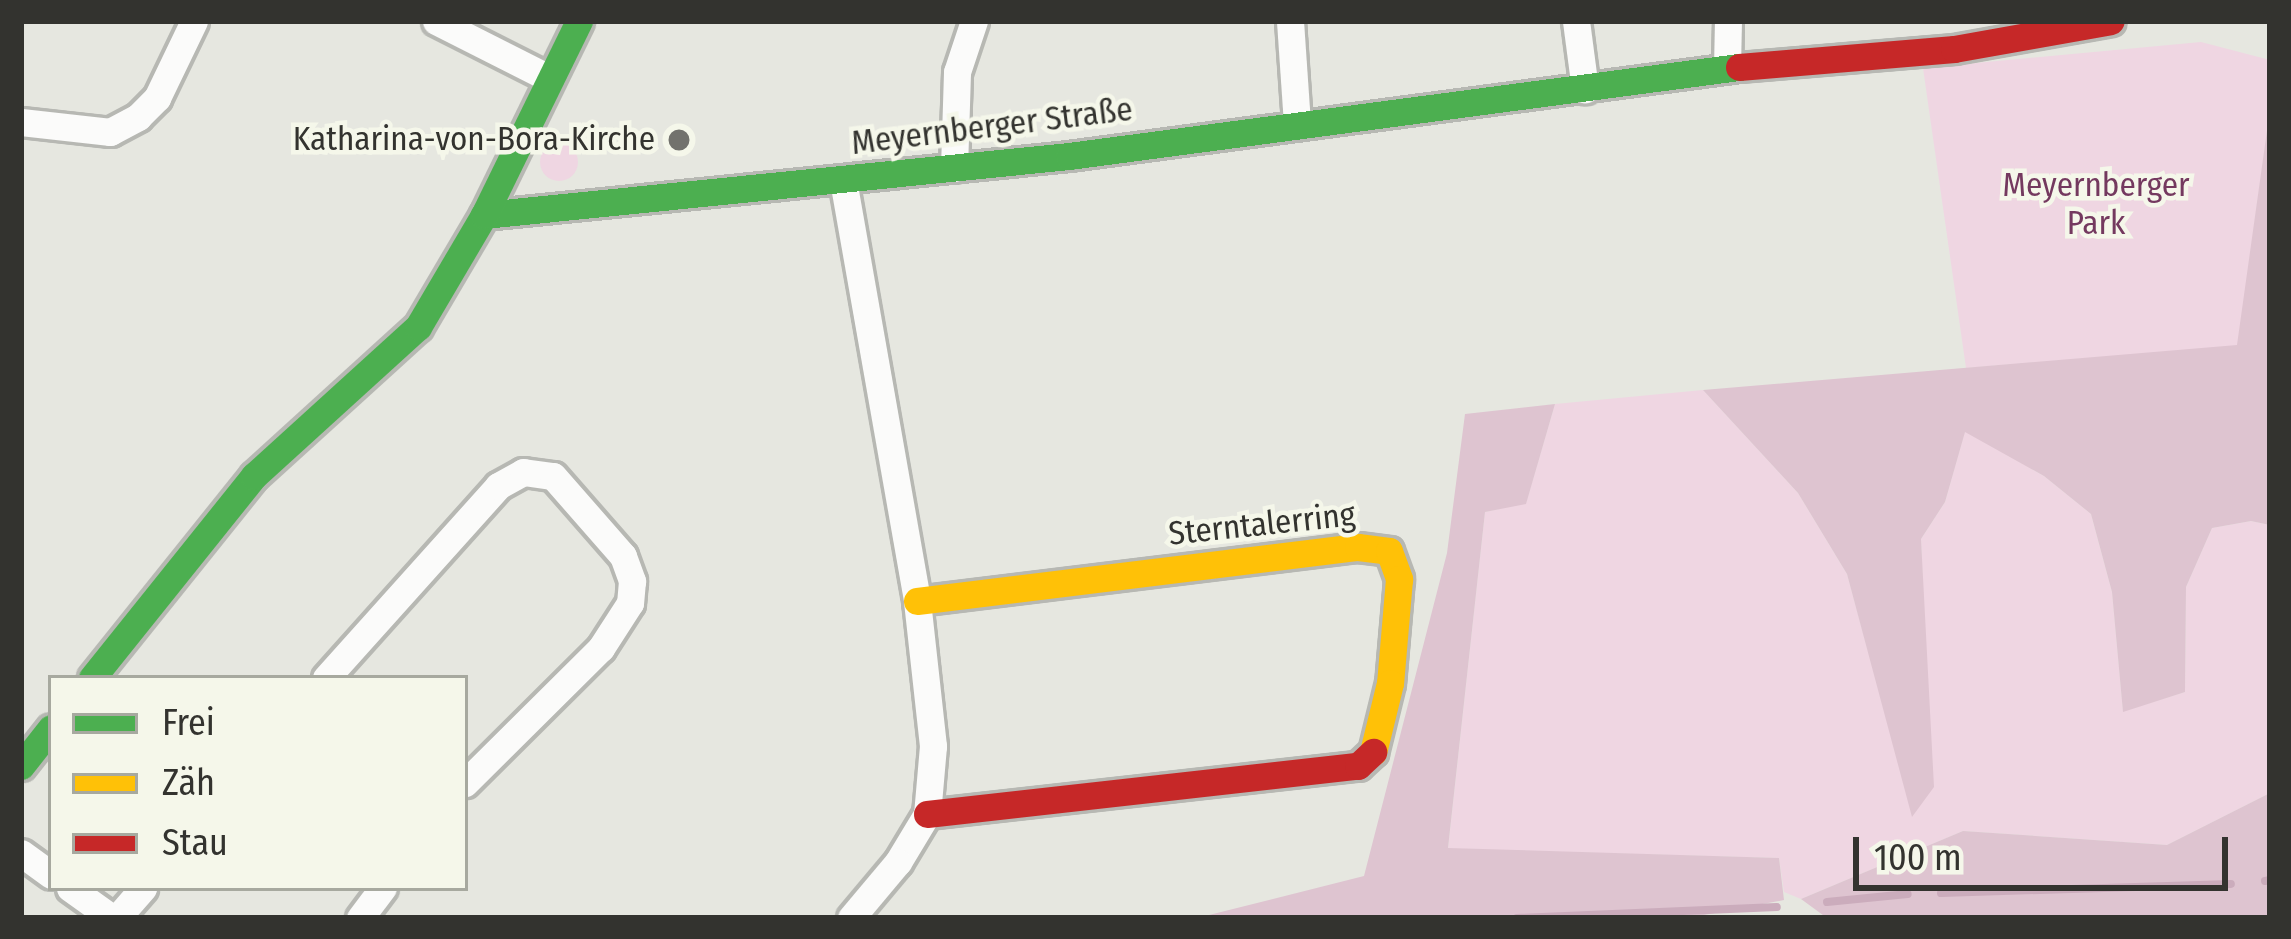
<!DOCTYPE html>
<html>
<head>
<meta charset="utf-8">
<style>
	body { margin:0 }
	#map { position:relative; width:2291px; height:939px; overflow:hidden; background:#e6e7e0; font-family:"Fira Sans Condensed",sans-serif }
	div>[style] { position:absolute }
	.green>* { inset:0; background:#efd6e2 }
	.round { border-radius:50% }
	.forest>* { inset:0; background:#dec4d0 }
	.stream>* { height:8px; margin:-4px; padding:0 4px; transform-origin:4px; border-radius:4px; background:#cbacbc }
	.roads { filter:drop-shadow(3px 0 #b7b8b3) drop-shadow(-3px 0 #b7b8b3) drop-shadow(0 3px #b7b8b3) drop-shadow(0 -3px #b7b8b3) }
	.street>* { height:27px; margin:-13.5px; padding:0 13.5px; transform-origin:13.5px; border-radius:13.5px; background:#fbfbfa }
	.fast>* { height:27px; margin:-13.5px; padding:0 13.5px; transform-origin:13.5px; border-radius:13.5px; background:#4caf50 }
	.slow>* { height:27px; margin:-13.5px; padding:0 13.5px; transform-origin:13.5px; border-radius:13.5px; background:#ffc107 }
	.jam>* { height:27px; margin:-13.5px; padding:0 13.5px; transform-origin:13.5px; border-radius:13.5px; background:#c62828 }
	.dots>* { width:33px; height:33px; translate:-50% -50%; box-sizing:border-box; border:6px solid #f5f7ea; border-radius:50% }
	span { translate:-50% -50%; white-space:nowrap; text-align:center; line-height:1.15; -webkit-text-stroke:9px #f5f7ea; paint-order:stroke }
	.street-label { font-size:33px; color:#33332f }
	.poi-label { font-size:33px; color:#33332f }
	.right { translate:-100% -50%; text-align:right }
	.park-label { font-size:33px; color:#74395f }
	.frame { position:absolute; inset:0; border:24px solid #33332f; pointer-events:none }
	.legend { position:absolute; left:48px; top:675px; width:420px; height:216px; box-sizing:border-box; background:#f5f7ea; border:3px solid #a7a99f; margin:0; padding:15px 21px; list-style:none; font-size:36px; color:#33332f }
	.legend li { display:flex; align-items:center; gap:24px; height:60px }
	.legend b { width:60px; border:3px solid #a7a99f }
	.scale { position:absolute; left:1853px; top:837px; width:375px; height:54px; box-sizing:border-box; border:6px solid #33332f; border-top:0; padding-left:15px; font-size:36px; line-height:42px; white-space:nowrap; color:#33332f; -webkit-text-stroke:9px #f5f7ea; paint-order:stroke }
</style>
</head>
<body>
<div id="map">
	<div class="green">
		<i style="clip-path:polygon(2201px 42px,2270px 60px,2270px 109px,2238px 346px,1966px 368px,1923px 68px)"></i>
		<i class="round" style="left:540px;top:143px;width:38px;height:38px"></i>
		<i style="clip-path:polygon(1703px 390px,1798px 493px,1847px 574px,1913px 816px,1924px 619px,1921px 539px,1945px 502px,1965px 431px,2044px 476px,2091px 514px,2112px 592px,2123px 711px,2185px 692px,2186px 587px,2212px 528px,2251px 521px,2270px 525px,2270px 793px,2167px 845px,1963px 831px,1801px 899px,1784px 892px,1779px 858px,1448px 849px,1485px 512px,1526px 503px,1555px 404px)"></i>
	</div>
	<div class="forest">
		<i style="clip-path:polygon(2270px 109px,2270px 525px,2251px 521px,2212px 528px,2186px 587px,2185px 692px,2123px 712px,2112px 592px,2091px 514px,2044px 476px,1965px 432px,1945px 502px,1921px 539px,1934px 787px,1912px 817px,1847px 574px,1798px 493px,1703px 390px,2237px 345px)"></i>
		<i style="clip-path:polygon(1555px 404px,1526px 504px,1485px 512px,1448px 848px,1779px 858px,1784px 900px,1688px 918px,1197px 918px,1364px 876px,1447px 553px,1465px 414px)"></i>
		<i style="clip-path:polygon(2270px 793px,2270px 918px,1827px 918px,1801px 899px,1963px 831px,2167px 845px)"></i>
	</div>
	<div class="stream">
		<i style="left:2265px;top:881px;width:5px;rotate:-11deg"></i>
		<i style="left:1941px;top:893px;width:290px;rotate:-1.8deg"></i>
		<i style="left:1827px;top:902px;width:81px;rotate:-5.6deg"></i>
		<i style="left:1517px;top:918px;width:260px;rotate:-2.4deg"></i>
	</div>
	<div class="roads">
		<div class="street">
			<i style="left:436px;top:21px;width:127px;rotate:26.8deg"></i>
			<i style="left:1290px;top:21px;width:102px;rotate:86.1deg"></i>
			<i style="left:1576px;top:21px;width:69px;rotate:82.5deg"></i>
			<i style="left:1727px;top:68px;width:47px;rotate:-88.8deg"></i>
			<i style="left:21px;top:122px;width:90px;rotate:6.4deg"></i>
			<i style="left:110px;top:132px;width:32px;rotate:-28deg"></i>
			<i style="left:138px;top:117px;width:27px;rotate:-45deg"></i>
			<i style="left:157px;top:98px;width:85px;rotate:-64.3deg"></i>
			<i style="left:954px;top:168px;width:96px;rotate:-88.2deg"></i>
			<i style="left:957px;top:72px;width:54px;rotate:-71.6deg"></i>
			<i style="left:843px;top:180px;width:427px;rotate:80deg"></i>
			<i style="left:917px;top:601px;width:146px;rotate:83.7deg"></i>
			<i style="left:933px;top:746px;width:68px;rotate:95deg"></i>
			<i style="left:927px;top:814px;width:56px;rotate:121.1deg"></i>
			<i style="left:898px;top:862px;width:73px;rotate:130deg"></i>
			<i style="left:326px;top:678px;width:258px;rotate:-48.1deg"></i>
			<i style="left:498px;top:486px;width:29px;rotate:-29deg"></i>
			<i style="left:523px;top:472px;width:30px;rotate:8deg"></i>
			<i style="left:553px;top:476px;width:106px;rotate:48.8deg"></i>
			<i style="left:623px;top:556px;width:27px;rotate:70deg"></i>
			<i style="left:632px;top:581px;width:22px;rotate:95deg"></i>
			<i style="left:630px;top:603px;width:54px;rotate:122.8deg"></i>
			<i style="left:601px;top:648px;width:192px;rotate:135.2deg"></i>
			<i style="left:21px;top:853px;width:37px;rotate:36deg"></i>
			<i style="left:70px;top:888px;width:52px;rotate:35.5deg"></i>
			<i style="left:117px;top:918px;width:40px;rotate:-49deg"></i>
			<i style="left:360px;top:918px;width:38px;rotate:-53deg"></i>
		</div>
		<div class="fast">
			<i style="left:484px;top:215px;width:588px;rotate:-5.76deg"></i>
			<i style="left:1069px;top:156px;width:676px;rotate:-7.57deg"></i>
			<i style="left:92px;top:678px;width:259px;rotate:-51.3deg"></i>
			<i style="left:254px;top:476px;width:222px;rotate:-42.3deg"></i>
			<i style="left:418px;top:327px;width:130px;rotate:-59.5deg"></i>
			<i style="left:484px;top:215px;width:216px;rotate:-63.9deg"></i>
			<i style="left:21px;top:766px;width:48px;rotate:-51.7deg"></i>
		</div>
		<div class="slow">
			<i style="left:917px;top:601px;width:444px;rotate:-7deg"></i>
			<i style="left:1358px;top:547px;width:31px;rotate:7deg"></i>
			<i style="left:1389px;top:551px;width:30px;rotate:70deg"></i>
			<i style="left:1399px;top:579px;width:104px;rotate:94.9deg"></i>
			<i style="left:1390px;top:683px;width:71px;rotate:103.8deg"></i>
		</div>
		<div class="jam">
			<i style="left:1739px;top:67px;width:216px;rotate:-4.8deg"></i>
			<i style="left:1954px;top:49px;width:159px;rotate:-10.1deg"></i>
			<i style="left:927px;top:814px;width:434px;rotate:-6.4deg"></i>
			<i style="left:1358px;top:766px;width:21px;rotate:-43deg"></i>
		</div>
	</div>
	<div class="dots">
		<i style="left:679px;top:140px;background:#72726d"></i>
	</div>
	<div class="street-label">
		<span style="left:992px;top:127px;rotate:-7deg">Meyernberger Straße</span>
		<span style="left:1262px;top:525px;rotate:-6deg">Sterntalerring</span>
	</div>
	<div class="poi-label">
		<span class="right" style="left:655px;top:140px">Katharina-von-Bora-Kirche</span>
	</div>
	<div class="park-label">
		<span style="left:2096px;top:205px">Meyernberger<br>Park</span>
	</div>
	<div class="frame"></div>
	<ul class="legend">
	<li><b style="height:15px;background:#4caf50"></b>Frei</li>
	<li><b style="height:15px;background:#ffc107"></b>Zäh</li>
	<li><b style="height:15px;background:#c62828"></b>Stau</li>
	</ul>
	<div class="scale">100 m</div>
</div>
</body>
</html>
